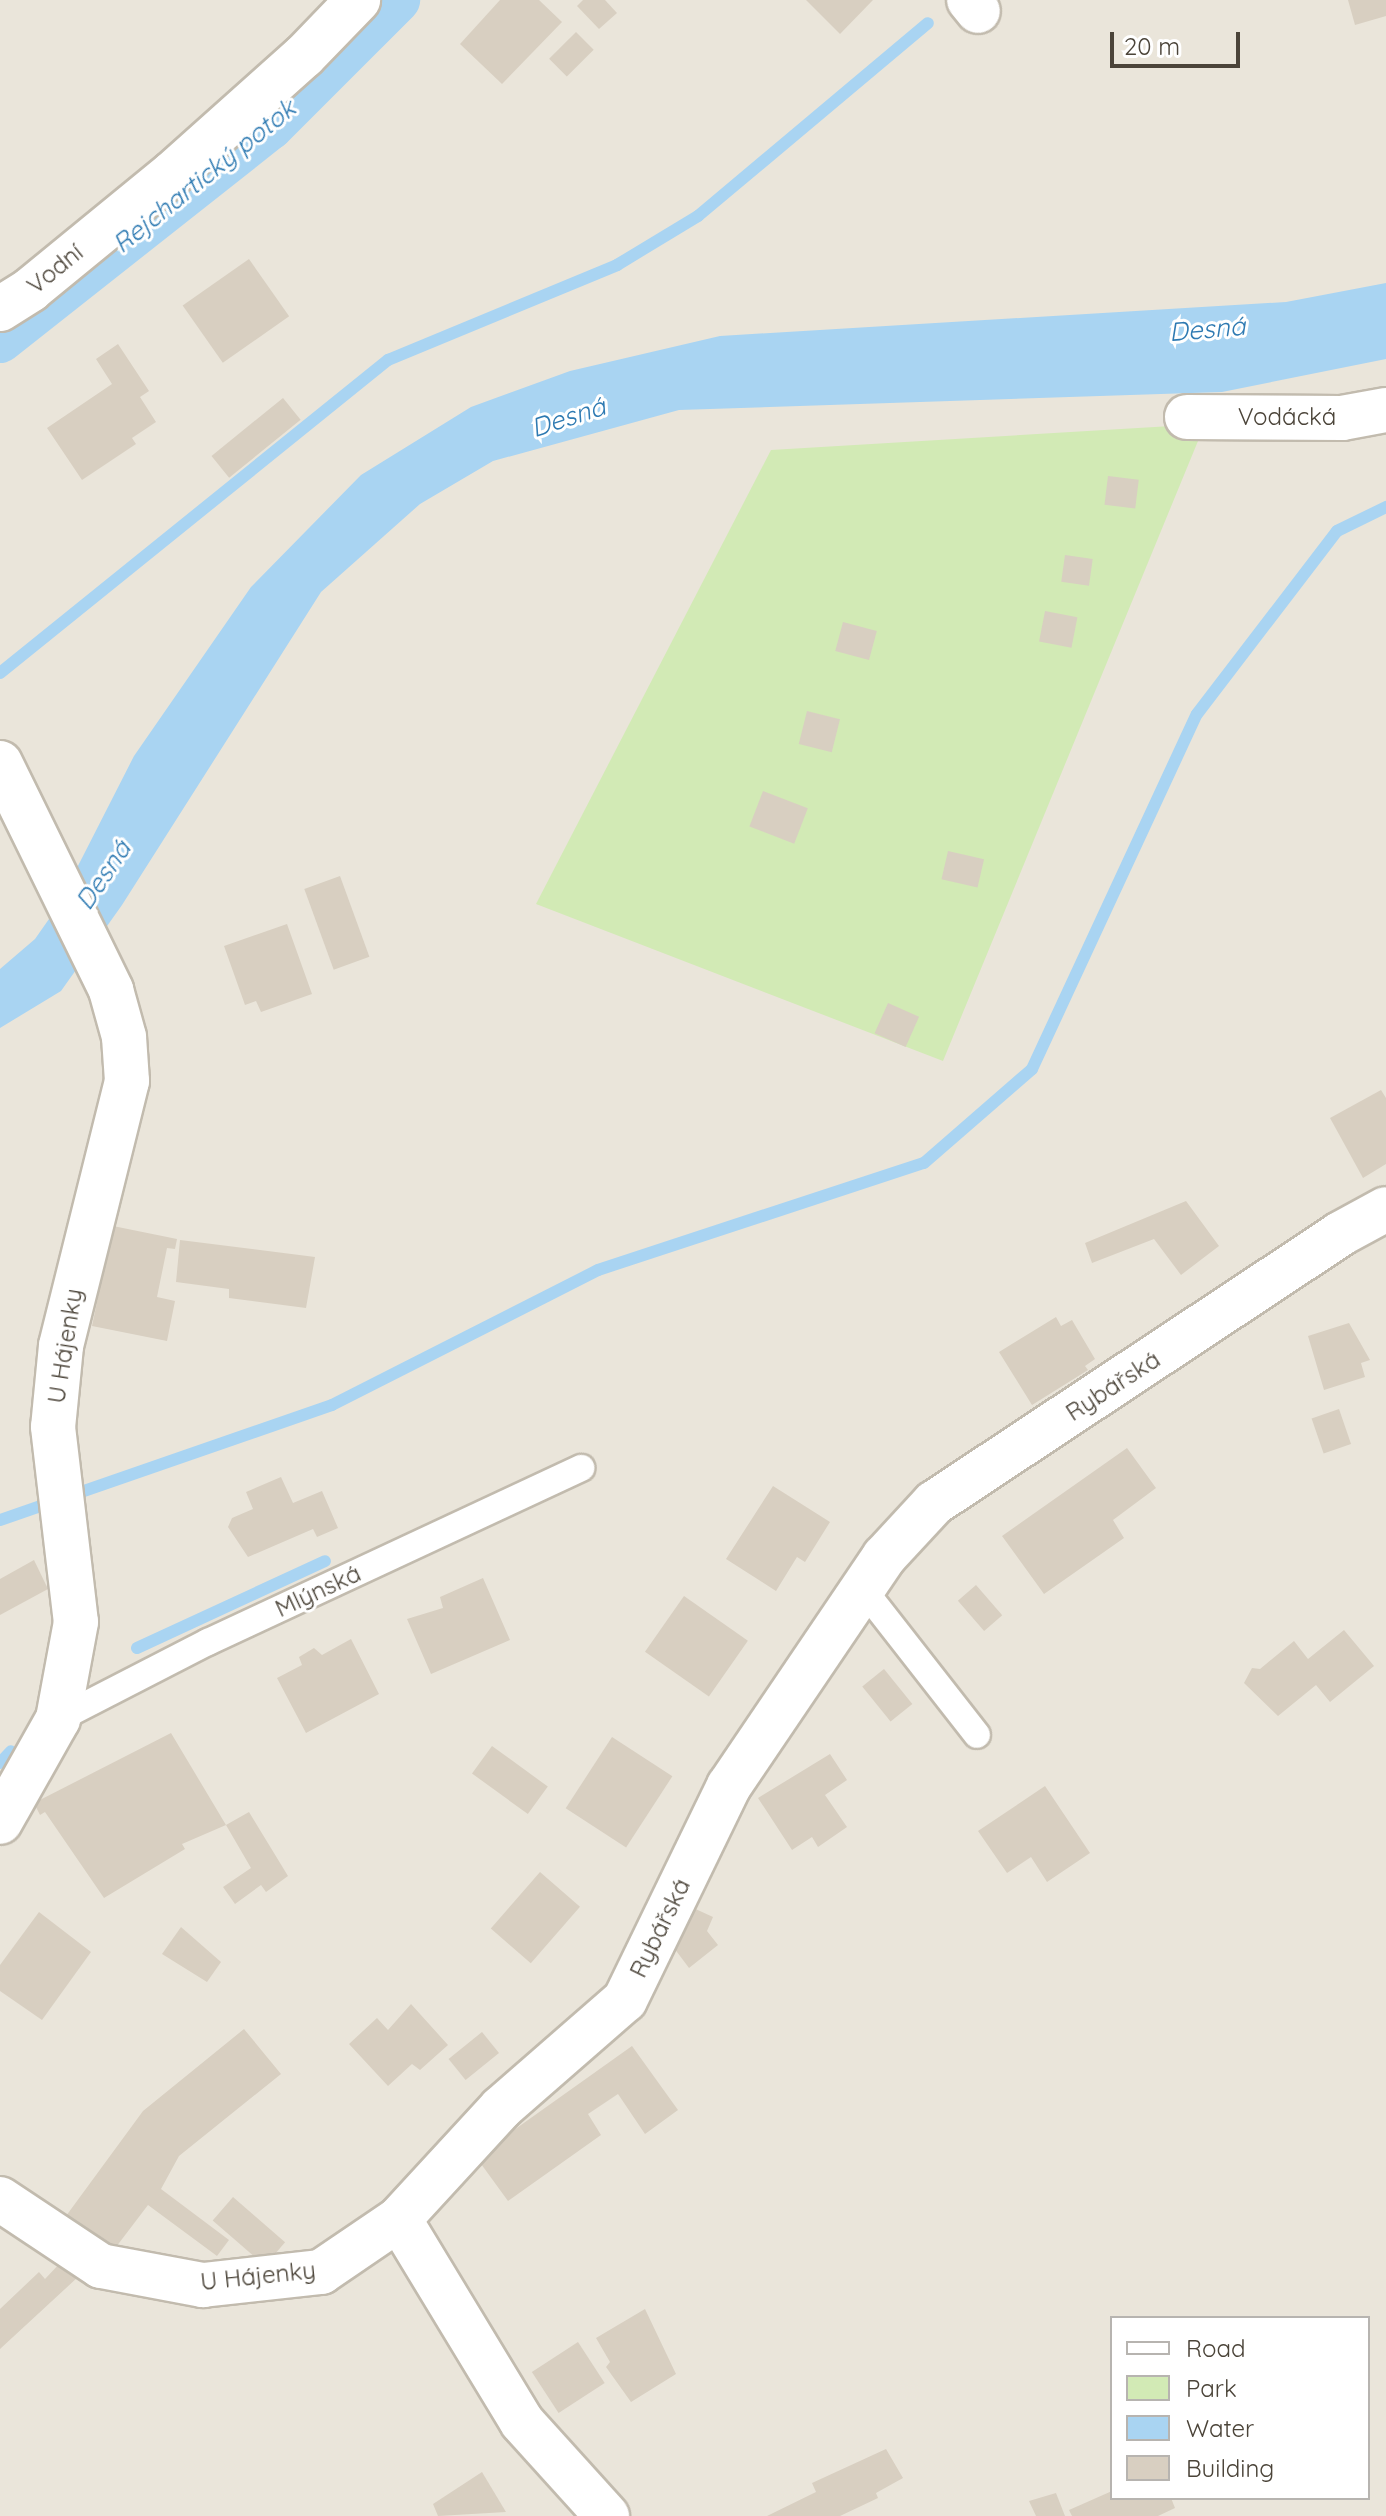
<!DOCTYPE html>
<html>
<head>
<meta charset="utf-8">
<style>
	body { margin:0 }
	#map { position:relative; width:1386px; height:2516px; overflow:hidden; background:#f6f3ec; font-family:Quicksand,sans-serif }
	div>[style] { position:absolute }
	.residential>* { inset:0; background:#eae5da }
	.green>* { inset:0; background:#d2eab5 }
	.water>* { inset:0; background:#a9d4f2 }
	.stream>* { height:12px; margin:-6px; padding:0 6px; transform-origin:6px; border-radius:6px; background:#a9d4f2 }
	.canal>* { height:46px; margin:-23px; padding:0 23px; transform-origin:23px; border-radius:23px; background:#a9d4f2 }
	.building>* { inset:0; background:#d8cfc1; transform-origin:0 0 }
	.roads { filter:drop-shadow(2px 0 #c2bbae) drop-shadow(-2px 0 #c2bbae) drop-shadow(0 2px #c2bbae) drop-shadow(0 -2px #c2bbae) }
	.lane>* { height:26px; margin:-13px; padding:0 13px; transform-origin:13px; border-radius:13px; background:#fff }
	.street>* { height:44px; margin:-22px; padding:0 22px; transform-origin:22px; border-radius:22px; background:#fff }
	span { translate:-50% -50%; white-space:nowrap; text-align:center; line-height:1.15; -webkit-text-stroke:6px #fff; paint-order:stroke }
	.street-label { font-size:24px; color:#4b4439 }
	.water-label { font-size:26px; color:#2e7ab2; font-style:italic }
	.legend { position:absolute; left:1110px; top:2316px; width:260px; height:184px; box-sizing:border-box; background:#fff; border:2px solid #b7b4b0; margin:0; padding:10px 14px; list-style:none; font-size:24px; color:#4b4439 }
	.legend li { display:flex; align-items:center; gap:16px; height:40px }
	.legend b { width:40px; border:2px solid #b7b4b0 }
	.scale { position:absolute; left:1110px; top:32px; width:130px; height:36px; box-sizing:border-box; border:4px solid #4b4439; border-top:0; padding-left:10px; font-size:24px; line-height:28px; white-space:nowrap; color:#4b4439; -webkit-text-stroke:6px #fff; paint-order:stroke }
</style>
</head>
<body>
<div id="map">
	<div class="residential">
		<i style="clip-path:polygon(evenodd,0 0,1386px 0,1386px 2516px,0 2516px,0 0,1112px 2318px,1368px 2318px,1368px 2498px,1112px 2498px,1112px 2318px)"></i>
	</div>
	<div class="green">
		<i style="clip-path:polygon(1205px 424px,943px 1061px,536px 904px,771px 450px)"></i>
	</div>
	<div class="water">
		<i style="clip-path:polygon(1386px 283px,1386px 359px,1222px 392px,679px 410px,493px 461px,420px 504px,321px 592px,122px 905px,61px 991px,0 1028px,0 969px,35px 939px,56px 909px,134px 756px,251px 587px,361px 475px,471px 407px,570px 371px,720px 336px,1286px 302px)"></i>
	</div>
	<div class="stream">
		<i style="left:0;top:673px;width:499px;rotate:-38.9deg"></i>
		<i style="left:388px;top:360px;width:248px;rotate:-22.5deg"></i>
		<i style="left:617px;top:265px;width:95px;rotate:-31.2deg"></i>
		<i style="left:698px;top:216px;width:300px;rotate:-40deg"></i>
		<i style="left:0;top:1520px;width:351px;rotate:-19.1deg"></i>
		<i style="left:332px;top:1405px;width:298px;rotate:-26.9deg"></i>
		<i style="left:598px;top:1270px;width:343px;rotate:-18.2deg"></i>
		<i style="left:924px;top:1163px;width:143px;rotate:-41deg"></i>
		<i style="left:1032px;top:1069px;width:391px;rotate:-65.1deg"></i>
		<i style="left:1197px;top:714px;width:230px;rotate:-52.6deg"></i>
		<i style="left:1337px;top:531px;width:55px;rotate:-26.1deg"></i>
		<i style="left:137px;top:1648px;width:207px;rotate:-24.8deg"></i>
		<i style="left:0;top:1763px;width:16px;rotate:-47deg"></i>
	</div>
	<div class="canal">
		<i style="left:0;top:340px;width:344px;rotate:-38.3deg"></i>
		<i style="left:270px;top:127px;width:180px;rotate:-45deg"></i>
	</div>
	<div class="building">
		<i style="clip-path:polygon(500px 0,539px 0,562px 22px,502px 84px,460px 44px)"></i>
		<i style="clip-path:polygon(583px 0,605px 0,617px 13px,599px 29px,577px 6px)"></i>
		<i style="clip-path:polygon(806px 0,873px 0,840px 34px)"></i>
		<i style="clip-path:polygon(1348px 0,1386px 0,1386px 16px,1355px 25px)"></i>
		<i style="left:576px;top:32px;width:25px;height:38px;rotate:45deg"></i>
		<i style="left:249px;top:259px;width:70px;height:81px;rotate:55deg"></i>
		<i style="clip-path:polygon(118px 344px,149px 391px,140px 397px,156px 422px,132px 438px,136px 444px,82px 480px,47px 428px,112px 384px,96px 359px)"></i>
		<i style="left:283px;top:398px;width:28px;height:92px;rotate:51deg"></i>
		<i style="left:1108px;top:476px;width:31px;height:29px;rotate:7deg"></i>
		<i style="left:1065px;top:555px;width:28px;height:27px;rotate:8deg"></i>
		<i style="left:1045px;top:611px;width:33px;height:31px;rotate:11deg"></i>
		<i style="left:843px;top:622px;width:35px;height:30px;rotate:15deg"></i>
		<i style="left:807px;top:711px;width:34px;height:34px;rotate:14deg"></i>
		<i style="left:763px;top:791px;width:48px;height:38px;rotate:21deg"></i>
		<i style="left:948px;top:851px;width:37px;height:29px;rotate:13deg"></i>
		<i style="left:340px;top:876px;width:86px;height:38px;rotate:70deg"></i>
		<i style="clip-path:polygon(287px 924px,312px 994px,261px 1012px,256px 1001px,245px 1005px,224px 946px)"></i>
		<i style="left:888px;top:1003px;width:34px;height:33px;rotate:24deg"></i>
		<i style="clip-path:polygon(1381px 1090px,1386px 1098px,1386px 1164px,1363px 1178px,1330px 1118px)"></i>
		<i style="clip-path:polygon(1186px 1201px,1219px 1246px,1181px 1275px,1154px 1239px,1092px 1263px,1085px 1243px)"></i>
		<i style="clip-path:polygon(113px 1226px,177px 1239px,175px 1249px,167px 1248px,157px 1297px,175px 1301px,167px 1341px,92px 1326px)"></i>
		<i style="clip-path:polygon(180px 1240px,315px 1257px,306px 1308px,229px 1298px,229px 1289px,176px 1282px)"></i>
		<i style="clip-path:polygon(1056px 1317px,1061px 1326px,1072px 1320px,1095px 1359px,1085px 1366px,1088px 1370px,1032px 1405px,999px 1352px)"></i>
		<i style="clip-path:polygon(1349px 1323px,1370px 1360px,1361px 1363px,1365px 1377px,1324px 1390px,1308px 1336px)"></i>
		<i style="left:1339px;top:1409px;width:37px;height:29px;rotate:71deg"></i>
		<i style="clip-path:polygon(1127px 1448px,1156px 1488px,1113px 1520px,1124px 1538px,1044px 1594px,1002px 1536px)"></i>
		<i style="clip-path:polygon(281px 1477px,293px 1503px,322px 1491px,338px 1528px,317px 1537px,313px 1529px,248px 1557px,228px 1527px,232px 1518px,253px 1509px,246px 1492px)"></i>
		<i style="clip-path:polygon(773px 1486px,830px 1522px,805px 1562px,797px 1557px,776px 1591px,726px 1559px)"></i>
		<i style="clip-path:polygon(34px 1560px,48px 1589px,0 1615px,0 1579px)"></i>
		<i style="clip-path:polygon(483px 1578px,510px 1640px,431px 1674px,407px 1619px,443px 1608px,440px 1597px)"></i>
		<i style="left:976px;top:1585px;width:40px;height:24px;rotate:49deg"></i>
		<i style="left:684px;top:1596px;width:78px;height:68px;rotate:35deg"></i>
		<i style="clip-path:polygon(1344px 1630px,1374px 1666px,1330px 1702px,1316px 1685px,1278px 1716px,1244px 1683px,1252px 1668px,1260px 1669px,1294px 1641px,1308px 1659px)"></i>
		<i style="clip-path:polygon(351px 1639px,379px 1694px,306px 1733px,277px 1678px,302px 1665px,299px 1657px,314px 1648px,322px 1655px)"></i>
		<i style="left:884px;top:1669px;width:45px;height:28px;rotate:51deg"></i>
		<i style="clip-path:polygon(171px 1733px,226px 1825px,182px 1844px,185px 1849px,104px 1898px,45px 1812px,40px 1815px,34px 1803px)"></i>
		<i style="left:612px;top:1737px;width:72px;height:85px;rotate:33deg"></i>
		<i style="left:492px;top:1746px;width:69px;height:34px;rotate:36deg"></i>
		<i style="clip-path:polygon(830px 1754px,847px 1780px,825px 1795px,847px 1827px,818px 1847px,812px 1837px,792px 1850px,758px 1798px)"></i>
		<i style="clip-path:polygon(1045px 1786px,1090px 1853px,1047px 1882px,1031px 1857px,1007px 1873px,978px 1831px)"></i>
		<i style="clip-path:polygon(249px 1812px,288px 1876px,266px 1892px,261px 1885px,235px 1904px,223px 1887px,251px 1868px,226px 1825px)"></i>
		<i style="left:540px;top:1872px;width:53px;height:75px;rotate:41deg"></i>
		<i style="clip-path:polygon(689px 1906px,713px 1917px,707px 1931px,718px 1945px,689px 1968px,671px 1944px)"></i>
		<i style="clip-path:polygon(39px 1912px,91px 1952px,42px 2020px,0 1991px,0 1965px)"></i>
		<i style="clip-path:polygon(181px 1927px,221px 1962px,207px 1982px,162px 1954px)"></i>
		<i style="clip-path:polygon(411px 2004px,448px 2045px,420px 2070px,412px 2064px,388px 2086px,349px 2044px,377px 2018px,388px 2030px)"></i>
		<i style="clip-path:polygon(244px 2029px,281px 2074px,179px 2156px,161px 2189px,229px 2240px,217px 2256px,148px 2205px,113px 2251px,66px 2216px,143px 2111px)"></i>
		<i style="left:482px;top:2032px;width:27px;height:43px;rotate:51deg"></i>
		<i style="clip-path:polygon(632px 2046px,678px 2110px,645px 2134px,618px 2094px,588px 2114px,601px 2135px,508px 2201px,476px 2157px)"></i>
		<i style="left:233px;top:2197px;width:69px;height:31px;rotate:41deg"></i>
		<i style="clip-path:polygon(62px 2261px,78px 2277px,0 2349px,0 2309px,39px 2272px,45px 2279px)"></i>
		<i style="clip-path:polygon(645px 2309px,676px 2374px,631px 2402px,606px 2367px,610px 2362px,596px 2338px)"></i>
		<i style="left:578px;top:2342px;width:49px;height:55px;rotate:57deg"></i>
		<i style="clip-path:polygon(886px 2449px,903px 2478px,876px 2493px,878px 2498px,840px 2516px,767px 2516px,816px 2492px,812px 2483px)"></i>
		<i style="clip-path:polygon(482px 2472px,506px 2512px,438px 2516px,433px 2504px)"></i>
		<i style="clip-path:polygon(1112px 2491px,1112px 2498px,1171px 2498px,1175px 2508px,1158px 2516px,1072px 2516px,1069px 2510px)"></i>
		<i style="clip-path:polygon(1056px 2493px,1065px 2516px,1036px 2516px,1029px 2501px)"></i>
	</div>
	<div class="roads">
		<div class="lane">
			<i style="left:863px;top:1589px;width:185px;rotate:52deg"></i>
			<i style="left:58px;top:1719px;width:169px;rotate:-27.2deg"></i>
			<i style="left:208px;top:1642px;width:412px;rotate:-25deg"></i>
		</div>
		<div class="street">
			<i style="left:969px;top:0;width:14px;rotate:51deg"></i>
			<i style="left:0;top:309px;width:36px;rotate:-32deg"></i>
			<i style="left:30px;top:290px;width:185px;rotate:-39.3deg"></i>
			<i style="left:173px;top:173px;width:176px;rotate:-41.8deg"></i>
			<i style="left:304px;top:56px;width:78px;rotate:-46deg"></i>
			<i style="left:1187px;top:417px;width:155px;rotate:0.4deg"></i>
			<i style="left:1342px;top:418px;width:45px;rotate:-10.3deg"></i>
			<i style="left:0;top:763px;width:253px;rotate:63.9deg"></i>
			<i style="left:111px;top:990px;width:49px;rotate:74.5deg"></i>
			<i style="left:124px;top:1037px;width:44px;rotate:86.1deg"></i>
			<i style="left:127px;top:1081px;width:273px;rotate:104deg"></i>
			<i style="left:61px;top:1346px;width:81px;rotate:95.6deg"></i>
			<i style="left:53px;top:1427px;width:196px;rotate:83.3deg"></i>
			<i style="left:76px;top:1622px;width:99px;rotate:100.5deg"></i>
			<i style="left:58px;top:1719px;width:118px;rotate:119.4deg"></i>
			<i style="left:0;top:2199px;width:121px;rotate:33.6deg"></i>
			<i style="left:101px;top:2266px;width:104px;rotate:10.6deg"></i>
			<i style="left:203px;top:2285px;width:119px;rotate:-6.3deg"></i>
			<i style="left:321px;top:2272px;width:94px;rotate:-34.2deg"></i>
			<i style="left:399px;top:2219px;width:237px;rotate:58.8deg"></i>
			<i style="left:522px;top:2422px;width:127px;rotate:47.9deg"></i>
			<i style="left:399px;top:2219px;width:151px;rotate:-47.4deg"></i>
			<i style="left:501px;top:2108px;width:164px;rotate:-41.1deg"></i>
			<i style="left:625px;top:2000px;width:238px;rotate:-64.1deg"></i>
			<i style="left:729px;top:1786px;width:277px;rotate:-55.9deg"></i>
			<i style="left:884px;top:1557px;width:74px;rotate:-47.2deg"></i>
			<i style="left:934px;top:1503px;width:487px;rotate:-33.5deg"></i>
			<i style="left:1340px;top:1234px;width:52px;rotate:-28.5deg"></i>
		</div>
	</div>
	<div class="street-label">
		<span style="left:55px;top:269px;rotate:-39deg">Vodní</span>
		<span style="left:1287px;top:417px">Vodácká</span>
		<span style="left:65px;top:1346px;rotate:-81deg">U Hájenky</span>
		<span style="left:1113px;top:1386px;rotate:-33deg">Rybářská</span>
		<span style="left:318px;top:1591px;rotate:-25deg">Mlýnská</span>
		<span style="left:660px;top:1928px;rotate:-64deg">Rybářská</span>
		<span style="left:258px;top:2276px;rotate:-6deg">U Hájenky</span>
	</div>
	<div class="water-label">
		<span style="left:204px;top:176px;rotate:-39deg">Rejchartický potok</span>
		<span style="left:1207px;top:329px;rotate:-5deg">Desná</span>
		<span style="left:568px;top:417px;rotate:-18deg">Desná</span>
		<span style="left:103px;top:875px;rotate:-56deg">Desná</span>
	</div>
	<ul class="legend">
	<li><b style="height:10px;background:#fff"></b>Road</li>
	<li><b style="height:22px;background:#d2eab5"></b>Park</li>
	<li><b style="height:22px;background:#a9d4f2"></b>Water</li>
	<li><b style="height:22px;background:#d8cfc1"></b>Building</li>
	</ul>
	<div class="scale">20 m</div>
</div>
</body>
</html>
